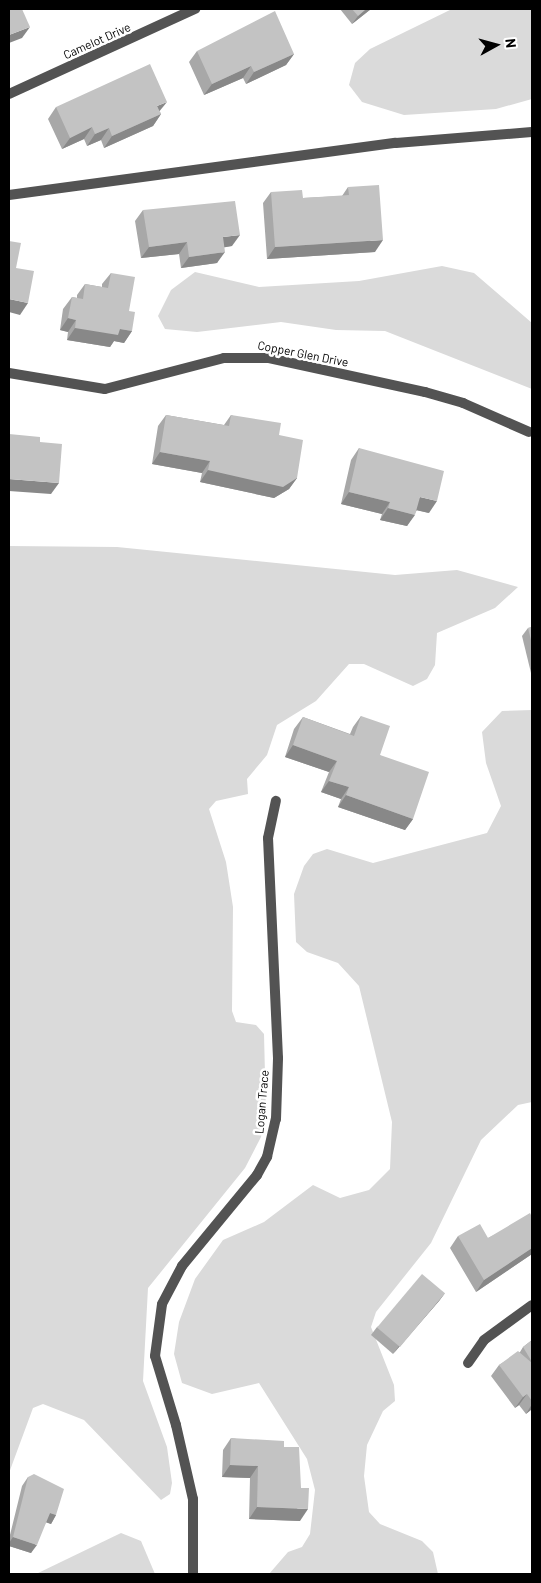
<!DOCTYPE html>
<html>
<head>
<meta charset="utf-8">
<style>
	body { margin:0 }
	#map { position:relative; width:541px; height:1583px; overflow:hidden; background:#fff; font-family:Barlow,sans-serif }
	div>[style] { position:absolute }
	.green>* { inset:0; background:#dadada }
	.lane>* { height:10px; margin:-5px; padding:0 5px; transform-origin:5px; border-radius:5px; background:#535353 }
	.street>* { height:10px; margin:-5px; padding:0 5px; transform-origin:5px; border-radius:5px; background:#535353 }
	.wall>* { inset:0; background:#a8a8a8 }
	.shaded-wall>* { inset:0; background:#888 }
	.building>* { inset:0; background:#c3c3c3; transform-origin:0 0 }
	span { translate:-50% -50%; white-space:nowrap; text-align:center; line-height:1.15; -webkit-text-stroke:5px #fff; paint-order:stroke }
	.street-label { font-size:12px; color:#000 }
	.frame { position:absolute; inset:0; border:10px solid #000; pointer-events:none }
	.north { position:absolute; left:471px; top:20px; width:50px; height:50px; -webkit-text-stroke:4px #fff; paint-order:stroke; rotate:83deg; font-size:14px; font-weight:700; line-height:20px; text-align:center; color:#000 }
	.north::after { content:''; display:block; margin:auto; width:18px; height:22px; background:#000; clip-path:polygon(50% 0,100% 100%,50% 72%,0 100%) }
</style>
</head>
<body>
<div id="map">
	<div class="green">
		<i style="clip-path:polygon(452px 9px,532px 9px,532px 99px,496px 109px,404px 115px,362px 102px,349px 85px,355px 63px,370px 49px)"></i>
		<i style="clip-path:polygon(442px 266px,474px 273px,532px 323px,532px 389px,385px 331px,336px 330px,281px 322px,197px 332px,165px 329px,158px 316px,171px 290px,195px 272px,259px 287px,359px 281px)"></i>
		<i style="clip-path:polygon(9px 546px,117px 547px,395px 575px,457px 570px,518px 587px,495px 608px,437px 633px,435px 665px,427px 679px,413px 686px,364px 664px,349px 664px,316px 701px,277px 725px,267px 755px,247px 779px,248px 794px,216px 801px,209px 809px,226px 862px,233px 907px,232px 1011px,236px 1022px,256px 1025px,264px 1034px,266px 1115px,261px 1137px,245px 1168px,148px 1288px,143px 1381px,167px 1447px,172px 1483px,170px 1494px,161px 1500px,84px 1420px,43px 1404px,33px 1408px,9px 1473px)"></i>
		<i style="clip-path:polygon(532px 710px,532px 1102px,518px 1105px,481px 1140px,431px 1243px,376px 1312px,371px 1327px,394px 1385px,395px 1401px,383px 1411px,367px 1445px,364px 1476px,369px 1512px,380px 1524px,422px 1541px,433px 1552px,438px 1574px,269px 1574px,288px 1552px,302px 1547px,310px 1534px,315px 1490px,307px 1459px,259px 1383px,212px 1394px,182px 1383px,174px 1354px,179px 1322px,195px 1279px,223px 1240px,264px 1222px,313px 1185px,340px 1198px,369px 1190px,390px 1169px,392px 1122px,359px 986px,338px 963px,307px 952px,296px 942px,294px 894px,304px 866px,313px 854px,327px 849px,373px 863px,487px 833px,501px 806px,486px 763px,482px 732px,502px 711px)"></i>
		<i style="clip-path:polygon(121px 1533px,141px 1541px,155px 1574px,36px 1574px)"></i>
	</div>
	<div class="lane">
		<i style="left:176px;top:1425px;width:72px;rotate:-106.9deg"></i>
		<i style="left:155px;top:1356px;width:52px;rotate:-82.3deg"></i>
		<i style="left:162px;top:1304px;width:43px;rotate:-62.2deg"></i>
		<i style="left:182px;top:1266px;width:118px;rotate:-50.5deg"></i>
		<i style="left:257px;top:1175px;width:21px;rotate:-61deg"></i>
		<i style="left:267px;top:1157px;width:39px;rotate:-77deg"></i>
		<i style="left:276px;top:1119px;width:61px;rotate:-88.1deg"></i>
		<i style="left:278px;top:1058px;width:220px;rotate:-92.6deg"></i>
		<i style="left:268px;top:838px;width:38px;rotate:-78deg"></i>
	</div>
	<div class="street">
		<i style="left:9px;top:94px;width:205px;rotate:-24.6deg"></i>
		<i style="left:9px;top:195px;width:390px;rotate:-7.7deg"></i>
		<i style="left:396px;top:143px;width:136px;rotate:-4.6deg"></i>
		<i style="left:9px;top:373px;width:97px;rotate:9.5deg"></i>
		<i style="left:105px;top:389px;width:123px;rotate:-14.6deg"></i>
		<i style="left:224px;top:358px;width:45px"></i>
		<i style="left:269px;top:358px;width:160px;rotate:12.3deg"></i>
		<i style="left:425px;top:392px;width:40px;rotate:16deg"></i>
		<i style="left:463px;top:403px;width:72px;rotate:23.7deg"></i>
		<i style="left:468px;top:1363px;width:28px;rotate:-55deg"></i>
		<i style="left:484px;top:1340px;width:59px;rotate:-36.1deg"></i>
		<i style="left:176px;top:1425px;width:76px;rotate:77.1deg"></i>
		<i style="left:193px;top:1499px;width:75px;rotate:90deg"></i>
	</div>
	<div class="wall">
		<i style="clip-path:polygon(340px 9px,371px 9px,352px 24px)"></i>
		<i style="clip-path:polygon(197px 51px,294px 54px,286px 65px,246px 84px,243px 78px,204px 95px,189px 62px)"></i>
		<i style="clip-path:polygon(56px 107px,160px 112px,161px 114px,153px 126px,104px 148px,101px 140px,87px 146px,84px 139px,62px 149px,48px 119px)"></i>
		<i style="clip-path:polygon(348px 187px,375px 252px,267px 259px,263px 203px,271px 192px,303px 198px,342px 196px)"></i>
		<i style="clip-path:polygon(143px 210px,232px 246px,224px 247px,217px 263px,181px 268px,179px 254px,141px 258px,135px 221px)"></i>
		<i style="clip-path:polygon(111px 273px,129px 311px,132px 331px,124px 343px,114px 341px,110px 347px,67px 340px,68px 332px,60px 330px,63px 309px,72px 297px,77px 298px,77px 295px,85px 284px,102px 287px,102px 284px)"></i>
		<i style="clip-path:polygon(166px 415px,224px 425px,231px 415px,279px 435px,297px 478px,289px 489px,274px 498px,200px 482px,202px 473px,152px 464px,158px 426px)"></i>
		<i style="clip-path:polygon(359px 448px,429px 513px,417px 510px,407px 526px,380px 520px,382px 514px,341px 504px,351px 460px)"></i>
		<i style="clip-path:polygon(532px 627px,532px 677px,522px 636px,528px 628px)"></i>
		<i style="clip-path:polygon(361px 716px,380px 755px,413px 819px,405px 830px,338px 807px,341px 799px,321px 792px,329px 772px,285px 757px,294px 729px,303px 717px,350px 734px,353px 727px)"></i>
		<i style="clip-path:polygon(532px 1217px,532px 1254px,476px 1292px,450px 1248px,458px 1236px,488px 1238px)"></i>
		<i style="clip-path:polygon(445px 1293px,439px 1301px,393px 1354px,371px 1335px,377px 1327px)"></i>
		<i style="clip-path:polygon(532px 1340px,532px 1409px,526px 1414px,519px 1405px,515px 1408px,491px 1376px,499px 1365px,520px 1352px,523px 1347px)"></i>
		<i style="clip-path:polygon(231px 1438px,284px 1447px,300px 1521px,249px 1519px,250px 1478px,222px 1477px,223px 1450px)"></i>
		<i style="clip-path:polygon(28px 1477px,56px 1515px,51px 1524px,46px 1522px,31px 1553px,9px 1546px,9px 1539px,22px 1486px)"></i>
	</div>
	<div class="shaded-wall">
		<i style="clip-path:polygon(366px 9px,371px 9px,352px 24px,358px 16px)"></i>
		<i style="clip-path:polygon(30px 27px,22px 38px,9px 43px,9px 35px)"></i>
		<i style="clip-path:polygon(294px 54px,286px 65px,246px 84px,254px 72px)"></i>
		<i style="clip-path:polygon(251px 66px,243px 78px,204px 95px,212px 84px)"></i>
		<i style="clip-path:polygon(167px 102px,158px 113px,157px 106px)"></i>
		<i style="clip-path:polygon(161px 114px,153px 126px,104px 148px,112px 136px)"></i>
		<i style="clip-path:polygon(92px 127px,84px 139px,62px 149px,70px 138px)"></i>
		<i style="clip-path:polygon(109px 128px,101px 140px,87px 146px,95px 134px)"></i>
		<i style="clip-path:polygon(240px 235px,232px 246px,215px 249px,223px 237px)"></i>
		<i style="clip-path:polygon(383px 240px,375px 252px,267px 259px,275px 247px)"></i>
		<i style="clip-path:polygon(187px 242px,179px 254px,141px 258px,149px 247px)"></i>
		<i style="clip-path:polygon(225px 252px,217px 263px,181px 268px,189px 257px)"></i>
		<i style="clip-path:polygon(9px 299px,28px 303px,20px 315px,9px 312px)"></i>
		<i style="clip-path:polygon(68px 318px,76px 320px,68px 332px,60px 330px)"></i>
		<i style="clip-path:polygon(75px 328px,120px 329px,132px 331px,124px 343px,114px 341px,110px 347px,67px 340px)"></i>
		<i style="clip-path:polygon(160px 452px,210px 461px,202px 473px,152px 464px)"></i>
		<i style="clip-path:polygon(208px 470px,297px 478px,289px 489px,274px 498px,200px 482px)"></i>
		<i style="clip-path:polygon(9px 479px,59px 483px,51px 494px,9px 491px)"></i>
		<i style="clip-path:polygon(349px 492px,390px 502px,382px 514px,341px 504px)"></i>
		<i style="clip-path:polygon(420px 497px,437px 501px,429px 513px,411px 509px)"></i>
		<i style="clip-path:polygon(388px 508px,415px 515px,407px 526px,380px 520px)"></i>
		<i style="clip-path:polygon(293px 745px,337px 761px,329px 772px,285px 757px)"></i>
		<i style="clip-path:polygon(329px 781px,349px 787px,341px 799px,321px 792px)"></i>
		<i style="clip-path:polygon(346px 795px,413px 819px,405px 830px,338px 807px)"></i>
		<i style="clip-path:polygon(532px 1248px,532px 1254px,476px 1292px,484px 1280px)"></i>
		<i style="clip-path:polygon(445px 1293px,439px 1301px,393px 1354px,399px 1346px)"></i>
		<i style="clip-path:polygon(527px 1394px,519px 1405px,515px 1408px,523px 1397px)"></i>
		<i style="clip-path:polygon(532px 1404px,532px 1409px,526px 1414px)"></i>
		<i style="clip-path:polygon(230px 1465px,258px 1466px,250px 1478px,222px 1477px)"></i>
		<i style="clip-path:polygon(257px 1507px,308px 1509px,300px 1521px,249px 1519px)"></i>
		<i style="clip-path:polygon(50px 1513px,56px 1515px,51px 1524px,45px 1522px)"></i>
		<i style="clip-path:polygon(13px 1537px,37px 1545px,31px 1553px,9px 1546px,9px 1543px)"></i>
	</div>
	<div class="building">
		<i style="clip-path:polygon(9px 9px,22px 9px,30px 27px,9px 35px)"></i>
		<i style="clip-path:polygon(352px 9px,366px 9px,358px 16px)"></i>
		<i style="clip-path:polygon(275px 11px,294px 54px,254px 72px,251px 66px,212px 84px,197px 51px)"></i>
		<i style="clip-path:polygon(150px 64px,167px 102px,157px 106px,161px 114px,112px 136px,109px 128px,95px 134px,92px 127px,70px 138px,56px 107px)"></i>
		<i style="clip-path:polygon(379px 185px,383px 240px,275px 247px,271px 192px,302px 190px,303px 198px,349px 195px,348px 187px)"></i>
		<i style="clip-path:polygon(235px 201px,240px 235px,223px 237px,225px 252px,189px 257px,187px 242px,149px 247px,143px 210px)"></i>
		<i style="clip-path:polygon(9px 241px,21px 243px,16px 268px,34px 271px,28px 303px,9px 299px)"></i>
		<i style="clip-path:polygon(111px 273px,135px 277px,129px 311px,135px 312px,132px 331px,120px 329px,118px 335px,75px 328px,76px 320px,68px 318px,72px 297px,83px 299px,85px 284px,108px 288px)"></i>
		<i style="clip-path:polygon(166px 415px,229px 426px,231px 415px,281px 423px,279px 435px,303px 440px,297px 478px,283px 487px,208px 470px,210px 461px,160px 452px)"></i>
		<i style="clip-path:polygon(9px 434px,40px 437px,40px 442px,62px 444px,59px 483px,9px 479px)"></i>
		<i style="clip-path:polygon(359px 448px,444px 471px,437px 501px,420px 497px,415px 515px,388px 508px,390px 502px,349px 492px)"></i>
		<i style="clip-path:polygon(532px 627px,532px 644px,528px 628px)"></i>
		<i style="clip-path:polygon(361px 716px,390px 726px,380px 755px,429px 772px,413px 819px,346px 795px,349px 787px,329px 781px,337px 761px,293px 745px,303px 717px,354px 736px)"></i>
		<i style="clip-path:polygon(530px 1213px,532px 1217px,532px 1248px,484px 1280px,458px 1236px,480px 1224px,488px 1238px)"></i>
		<i style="left:422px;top:1274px;width:30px;height:70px;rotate:40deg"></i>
		<i style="clip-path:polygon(532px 1340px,532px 1362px,523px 1347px)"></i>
		<i style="clip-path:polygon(518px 1351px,532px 1363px,532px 1401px,527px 1394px,523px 1397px,499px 1365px)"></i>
		<i style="clip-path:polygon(231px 1438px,284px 1441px,284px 1447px,299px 1447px,301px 1488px,309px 1488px,308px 1509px,257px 1507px,258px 1466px,230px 1465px)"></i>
		<i style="clip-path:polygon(34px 1474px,64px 1489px,56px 1515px,50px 1513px,37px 1545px,13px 1537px,28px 1477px)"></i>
	</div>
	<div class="street-label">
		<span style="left:97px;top:41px;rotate:-24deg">Camelot Drive</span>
		<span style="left:303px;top:354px;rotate:11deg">Copper Glen Drive</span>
		<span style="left:262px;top:1102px;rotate:-85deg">Logan Trace</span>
	</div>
	<div class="frame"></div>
	<div class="north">N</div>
</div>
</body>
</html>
